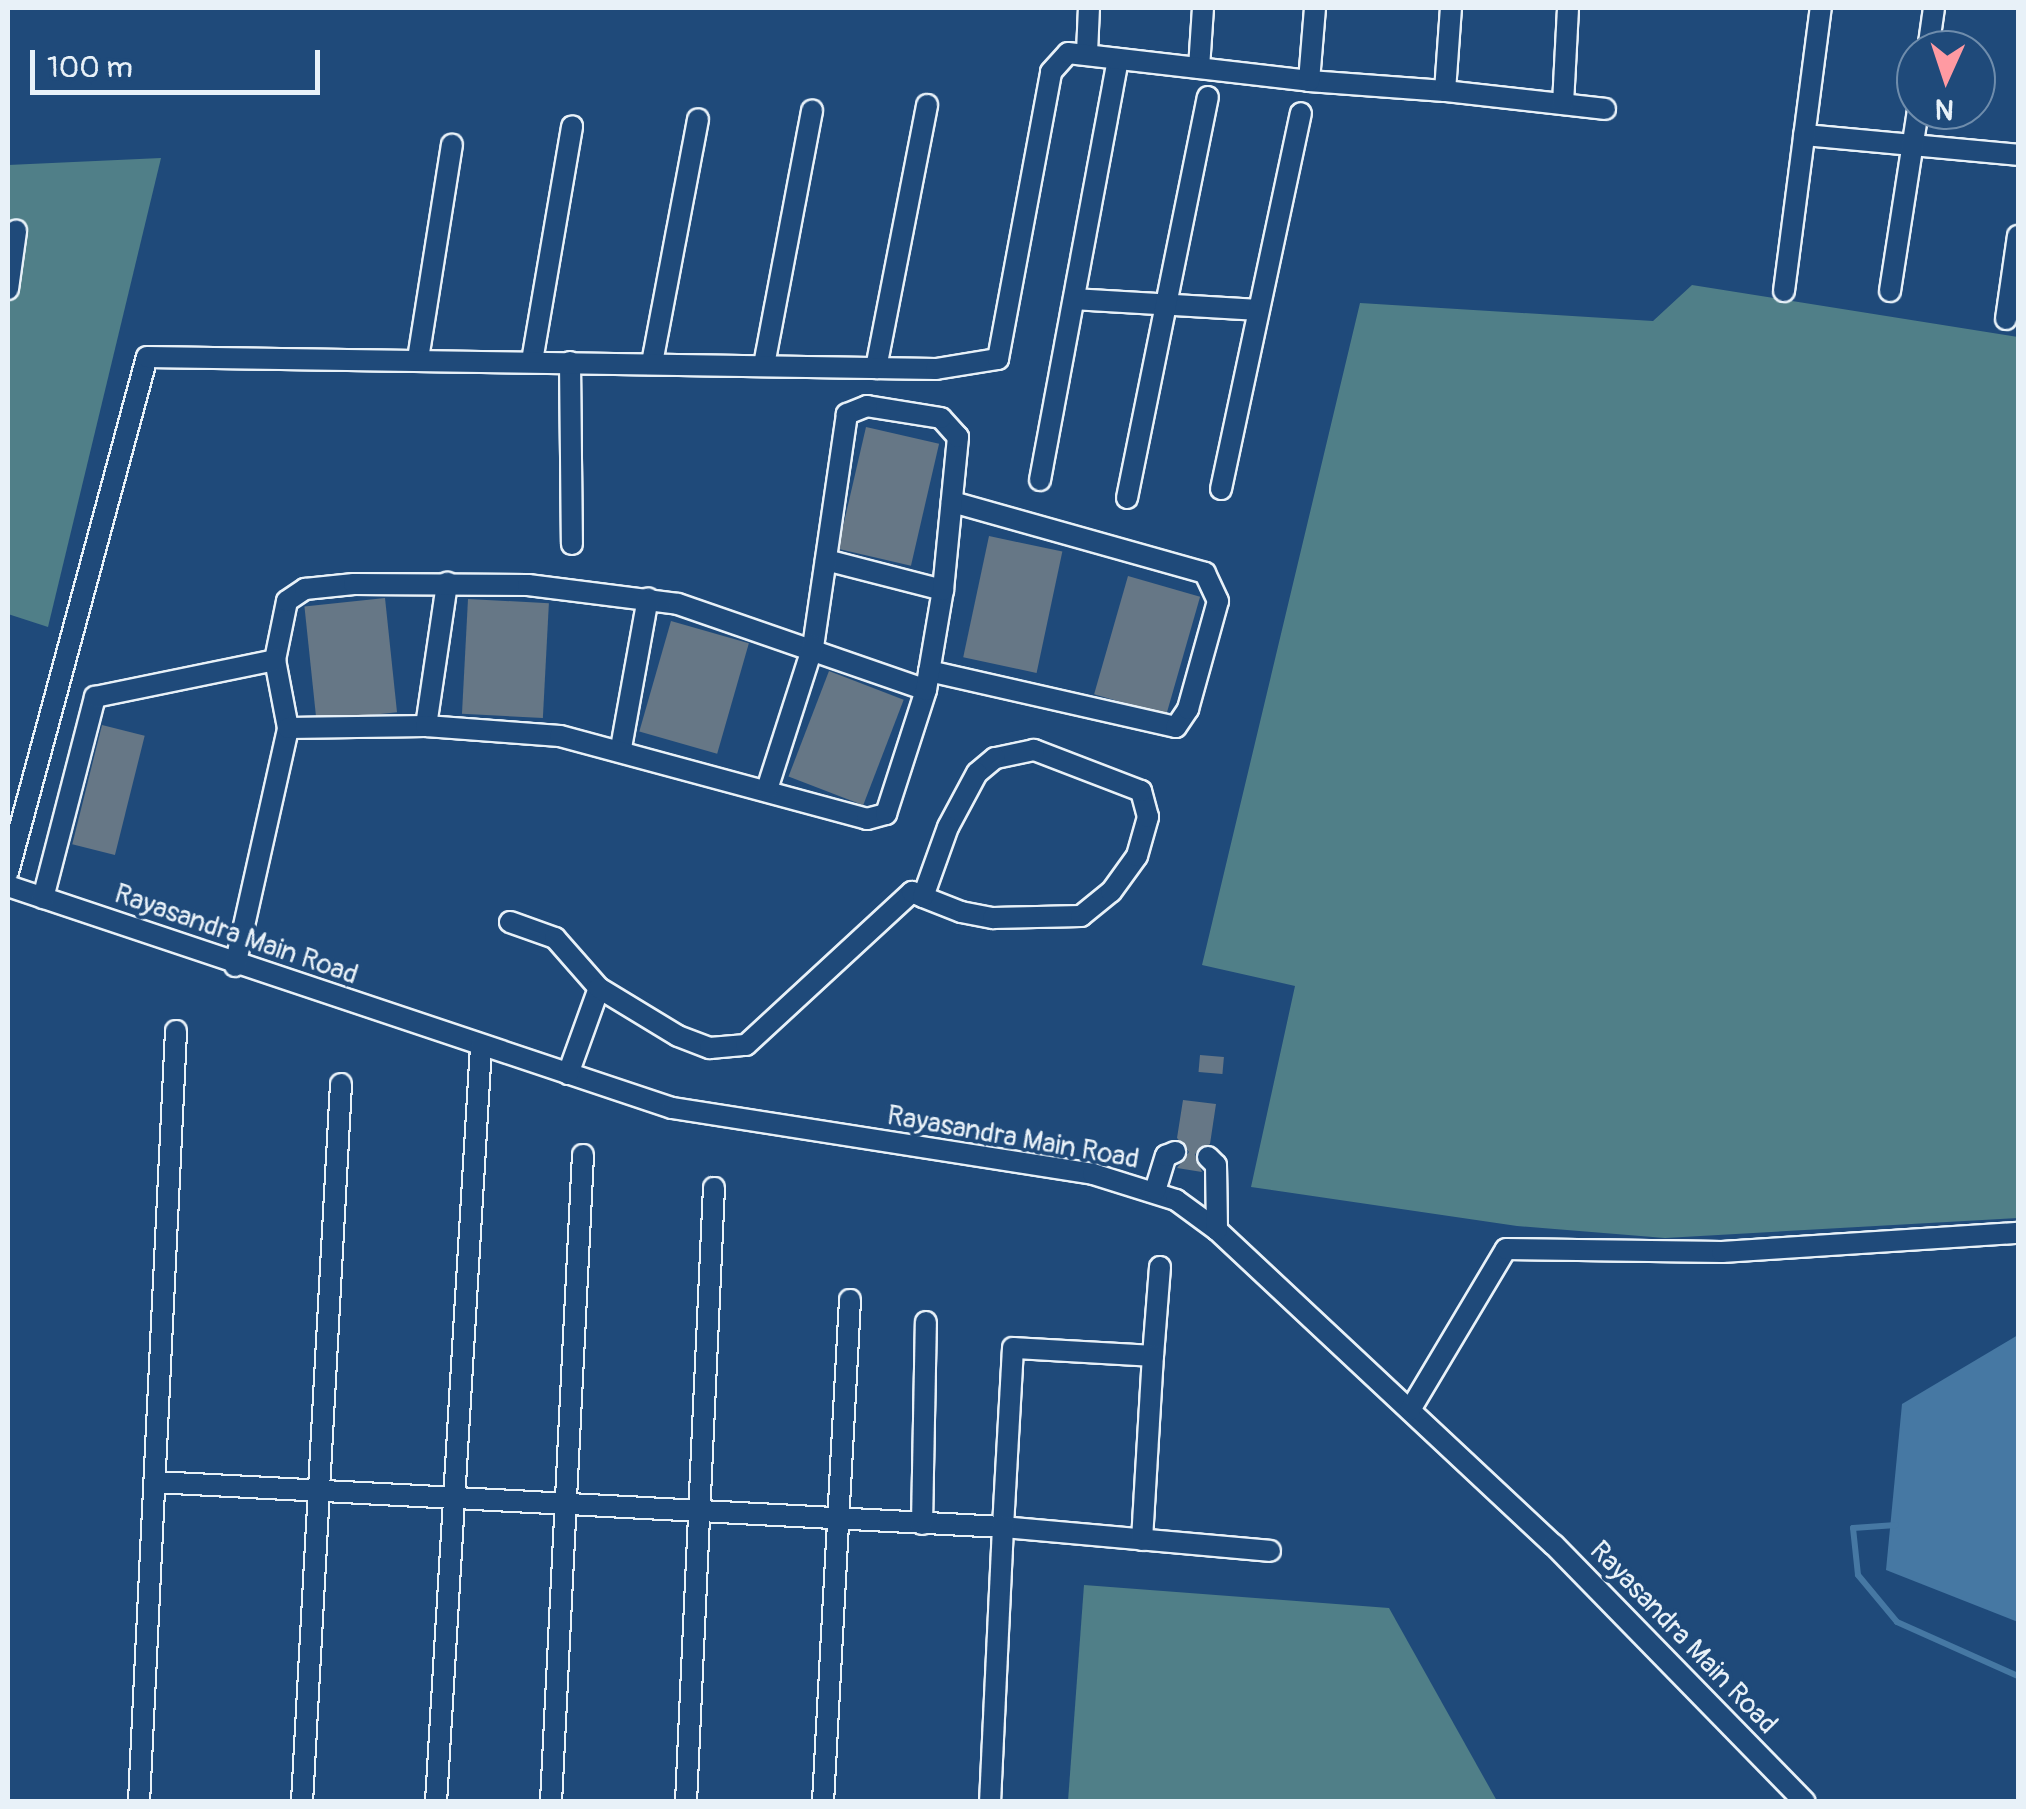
<!DOCTYPE html>
<html>
<head>
<meta charset="utf-8">
<style>
	body { margin:0 }
	#map { position:relative; width:2026px; height:1809px; overflow:hidden; background:#1f4a7a; font-family:Pangolin,sans-serif }
	div>[style] { position:absolute }
	.green>* { inset:0; background:#507f88 }
	.water>* { inset:0; background:#4678a3 }
	.stream>* { height:6px; margin:-3px; padding:0 3px; transform-origin:3px; border-radius:3px; background:#4678a3 }
	.building>* { inset:0; background:#667786; transform-origin:0 0 }
	.roads { filter:drop-shadow(2px 0 #e8f1f8) drop-shadow(-2px 0 #e8f1f8) drop-shadow(0 2px #e8f1f8) drop-shadow(0 -2px #e8f1f8) }
	.minor>* { height:20px; margin:-10px; padding:0 10px; transform-origin:10px; border-radius:10px; background:#1f4a7a }
	span { translate:-50% -50%; white-space:nowrap; text-align:center; line-height:1.15; -webkit-text-stroke:8px #1f4a7a; paint-order:stroke }
	.street-label { font-size:28px; color:#e8f1f8 }
	.frame { position:absolute; inset:0; border:10px solid #e8f1f8; pointer-events:none }
	.north { position:absolute; left:1896px; top:30px; width:100px; height:100px; box-sizing:border-box; background:#1f4a7a; border:2px solid #6f8dac; border-radius:50%; rotate:183deg; font-size:28px; font-weight:700; line-height:40px; text-align:center; color:#e8f1f8 }
	.north::after { content:''; display:block; margin:auto; width:35px; height:45px; background:#ff9aa2; clip-path:polygon(50% 0,100% 100%,50% 72%,0 100%) }
	.scale { position:absolute; left:30px; top:50px; width:290px; height:45px; box-sizing:border-box; border:5px solid #e8f1f8; border-top:0; padding-left:12px; font-size:30px; line-height:35px; white-space:nowrap; color:#e8f1f8; -webkit-text-stroke:8px #1f4a7a; paint-order:stroke }
</style>
</head>
<body>
<div id="map">
	<div class="green">
		<i style="clip-path:polygon(161px 158px,48px 627px,8px 614px,8px 165px)"></i>
		<i style="clip-path:polygon(1692px 285px,2018px 337px,2018px 1218px,1665px 1238px,1517px 1226px,1251px 1187px,1295px 986px,1202px 965px,1360px 303px,1653px 321px)"></i>
		<i style="clip-path:polygon(1084px 1585px,1389px 1608px,1497px 1801px,1068px 1801px)"></i>
	</div>
	<div class="water">
		<i style="clip-path:polygon(2018px 1335px,2018px 1622px,1886px 1570px,1902px 1404px)"></i>
	</div>
	<div class="stream">
		<i style="left:1896px;top:1525px;width:43px;rotate:176deg"></i>
		<i style="left:1853px;top:1528px;width:47px;rotate:83.9deg"></i>
		<i style="left:1858px;top:1575px;width:61px;rotate:50.3deg"></i>
		<i style="left:1897px;top:1622px;width:133px;rotate:24.1deg"></i>
	</div>
	<div class="building">
		<i style="left:866px;top:427px;width:75px;height:125px;rotate:13deg"></i>
		<i style="left:989px;top:536px;width:75px;height:124px;rotate:12deg"></i>
		<i style="left:1128px;top:576px;width:75px;height:123px;rotate:16deg"></i>
		<i style="left:385px;top:598px;width:115px;height:81px;rotate:84deg"></i>
		<i style="left:468px;top:599px;width:81px;height:115px;rotate:3deg"></i>
		<i style="left:671px;top:621px;width:81px;height:115px;rotate:16deg"></i>
		<i style="left:829px;top:671px;width:80px;height:113px;rotate:21deg"></i>
		<i style="left:102px;top:725px;width:44px;height:123px;rotate:14deg"></i>
		<i style="left:1200px;top:1055px;width:24px;height:17px;rotate:5deg"></i>
		<i style="clip-path:polygon(1183px 1100px,1216px 1104px,1210px 1144px,1195px 1154px,1202px 1172px,1177px 1168px,1189px 1152px,1177px 1138px)"></i>
	</div>
	<div class="roads">
		<div class="minor">
			<i style="left:1928px;top:50px;width:42px;rotate:-81.9deg"></i>
			<i style="left:1087px;top:53px;width:45px;rotate:-87.5deg"></i>
			<i style="left:1199px;top:68px;width:60px;rotate:-86.2deg"></i>
			<i style="left:1309px;top:81px;width:136px;rotate:4.2deg"></i>
			<i style="left:1445px;top:91px;width:83px;rotate:-85.9deg"></i>
			<i style="left:1445px;top:91px;width:161px;rotate:6.4deg"></i>
			<i style="left:1563px;top:104px;width:96px;rotate:-87deg"></i>
			<i style="left:1804px;top:135px;width:215px;rotate:5.3deg"></i>
			<i style="left:8px;top:289px;width:59px;rotate:-82.1deg"></i>
			<i style="left:1784px;top:291px;width:285px;rotate:-82.6deg"></i>
			<i style="left:1890px;top:291px;width:183px;rotate:-81.2deg"></i>
			<i style="left:1074px;top:299px;width:184px;rotate:3.4deg"></i>
			<i style="left:2006px;top:319px;width:84px;rotate:-81.8deg"></i>
			<i style="left:418px;top:359px;width:217px;rotate:-81deg"></i>
			<i style="left:532px;top:361px;width:238px;rotate:-80.3deg"></i>
			<i style="left:570px;top:362px;width:182px;rotate:89.4deg"></i>
			<i style="left:652px;top:363px;width:248px;rotate:-79.3deg"></i>
			<i style="left:764px;top:365px;width:259px;rotate:-79.3deg"></i>
			<i style="left:876px;top:368px;width:268px;rotate:-79deg"></i>
			<i style="left:1040px;top:480px;width:428px;rotate:-79.5deg"></i>
			<i style="left:1221px;top:489px;width:384px;rotate:-78deg"></i>
			<i style="left:1127px;top:498px;width:409px;rotate:-78.6deg"></i>
			<i style="left:826px;top:560px;width:121px;rotate:14.4deg"></i>
			<i style="left:929px;top:671px;width:253px;rotate:12.8deg"></i>
			<i style="left:1176px;top:727px;width:22px;rotate:-56deg"></i>
			<i style="left:1188px;top:709px;width:112px;rotate:-74.5deg"></i>
			<i style="left:1218px;top:601px;width:31px;rotate:-115deg"></i>
			<i style="left:1205px;top:573px;width:263px;rotate:-164.3deg"></i>
			<i style="left:426px;top:726px;width:145px;rotate:-81.6deg"></i>
			<i style="left:288px;top:728px;width:69px;rotate:-100.8deg"></i>
			<i style="left:275px;top:660px;width:60px;rotate:-78.5deg"></i>
			<i style="left:287px;top:601px;width:22px;rotate:-34deg"></i>
			<i style="left:305px;top:589px;width:49px;rotate:-5.8deg"></i>
			<i style="left:354px;top:584px;width:174px;rotate:0.3deg"></i>
			<i style="left:528px;top:585px;width:151px;rotate:7.2deg"></i>
			<i style="left:678px;top:604px;width:262px;rotate:19.1deg"></i>
			<i style="left:621px;top:748px;width:152px;rotate:-79.8deg"></i>
			<i style="left:8px;top:872px;width:533px;rotate:-74.9deg"></i>
			<i style="left:147px;top:357px;width:789px;rotate:0.87deg"></i>
			<i style="left:936px;top:369px;width:63px;rotate:-9.2deg"></i>
			<i style="left:998px;top:359px;width:292px;rotate:-79.5deg"></i>
			<i style="left:1051px;top:72px;width:25px;rotate:-48deg"></i>
			<i style="left:1068px;top:53px;width:243px;rotate:6.6deg"></i>
			<i style="left:1309px;top:81px;width:73px;rotate:-85.3deg"></i>
			<i style="left:8px;top:886px;width:700px;rotate:18.49deg"></i>
			<i style="left:672px;top:1108px;width:426px;rotate:8.9deg"></i>
			<i style="left:1093px;top:1174px;width:87px;rotate:17.4deg"></i>
			<i style="left:1176px;top:1200px;width:51px;rotate:36.2deg"></i>
			<i style="left:1217px;top:1230px;width:461px;rotate:43.1deg"></i>
			<i style="left:1554px;top:1545px;width:359px;rotate:45.7deg"></i>
			<i style="left:43px;top:898px;width:208px;rotate:-75.5deg"></i>
			<i style="left:95px;top:697px;width:184px;rotate:-11.6deg"></i>
			<i style="left:510px;top:922px;width:48px;rotate:19.6deg"></i>
			<i style="left:555px;top:938px;width:67px;rotate:48.7deg"></i>
			<i style="left:235px;top:966px;width:244px;rotate:-77.4deg"></i>
			<i style="left:288px;top:728px;width:138px;rotate:-0.8deg"></i>
			<i style="left:426px;top:726px;width:134px;rotate:4.3deg"></i>
			<i style="left:560px;top:736px;width:318px;rotate:15.1deg"></i>
			<i style="left:867px;top:819px;width:20px;rotate:-15deg"></i>
			<i style="left:886px;top:814px;width:130px;rotate:-72.1deg"></i>
			<i style="left:926px;top:690px;width:101px;rotate:-80.4deg"></i>
			<i style="left:943px;top:590px;width:154px;rotate:-84.4deg"></i>
			<i style="left:958px;top:437px;width:25px;rotate:-132deg"></i>
			<i style="left:941px;top:418px;width:75px;rotate:-170.8deg"></i>
			<i style="left:867px;top:406px;width:22px;rotate:158deg"></i>
			<i style="left:847px;top:414px;width:234px;rotate:98.3deg"></i>
			<i style="left:813px;top:646px;width:150px;rotate:107.8deg"></i>
			<i style="left:568px;top:1074px;width:91px;rotate:-70.2deg"></i>
			<i style="left:599px;top:988px;width:92px;rotate:31.3deg"></i>
			<i style="left:678px;top:1036px;width:34px;rotate:21deg"></i>
			<i style="left:710px;top:1048px;width:36px;rotate:-5deg"></i>
			<i style="left:746px;top:1045px;width:226px;rotate:-42.7deg"></i>
			<i style="left:912px;top:892px;width:12px;rotate:24deg"></i>
			<i style="left:923px;top:897px;width:41px;rotate:21.5deg"></i>
			<i style="left:961px;top:912px;width:33px;rotate:11deg"></i>
			<i style="left:993px;top:918px;width:88px;rotate:-1.3deg"></i>
			<i style="left:1081px;top:916px;width:38px;rotate:-39deg"></i>
			<i style="left:1111px;top:892px;width:44px;rotate:-54.2deg"></i>
			<i style="left:1137px;top:856px;width:41px;rotate:-74.2deg"></i>
			<i style="left:1148px;top:817px;width:27px;rotate:-105deg"></i>
			<i style="left:1141px;top:791px;width:115px;rotate:-159deg"></i>
			<i style="left:1034px;top:750px;width:40px;rotate:168deg"></i>
			<i style="left:995px;top:758px;width:23px;rotate:140deg"></i>
			<i style="left:977px;top:773px;width:61px;rotate:118.2deg"></i>
			<i style="left:948px;top:827px;width:74px;rotate:109.7deg"></i>
			<i style="left:1208px;top:1157px;width:11px;rotate:45deg"></i>
			<i style="left:1216px;top:1165px;width:65px;rotate:89.1deg"></i>
			<i style="left:1155px;top:1191px;width:37px;rotate:-73deg"></i>
			<i style="left:1166px;top:1156px;width:10px;rotate:-24deg"></i>
			<i style="left:1160px;top:1267px;width:89px;rotate:94.5deg"></i>
			<i style="left:1153px;top:1356px;width:140px;rotate:-176.7deg"></i>
			<i style="left:1013px;top:1348px;width:179px;rotate:93.2deg"></i>
			<i style="left:1003px;top:1527px;width:268px;rotate:5.1deg"></i>
			<i style="left:1410px;top:1410px;width:187px;rotate:-59.2deg"></i>
			<i style="left:1506px;top:1249px;width:216px;rotate:0.8deg"></i>
			<i style="left:1722px;top:1252px;width:297px;rotate:-3.7deg"></i>
			<i style="left:155px;top:1482px;width:849px;rotate:3.04deg"></i>
			<i style="left:1003px;top:1527px;width:275px;rotate:92.7deg"></i>
			<i style="left:922px;top:1524px;width:202px;rotate:-88.9deg"></i>
			<i style="left:1142px;top:1540px;width:184px;rotate:-86.6deg"></i>
			<i style="left:139px;top:1802px;width:772px;rotate:-87.25deg"></i>
			<i style="left:302px;top:1802px;width:719px;rotate:-86.89deg"></i>
			<i style="left:436px;top:1802px;width:757px;rotate:-86.59deg"></i>
			<i style="left:551px;top:1802px;width:648px;rotate:-87.17deg"></i>
			<i style="left:686px;top:1802px;width:615px;rotate:-87.39deg"></i>
			<i style="left:823px;top:1802px;width:503px;rotate:-86.92deg"></i>
		</div>
	</div>
	<div class="street-label">
		<span style="left:236px;top:935px;rotate:19deg">Rayasandra Main Road</span>
		<span style="left:1013px;top:1138px;rotate:10deg">Rayasandra Main Road</span>
		<span style="left:1683px;top:1638px;rotate:46deg">Rayasandra Main Road</span>
	</div>
	<div class="frame"></div>
	<div class="north">N</div>
	<div class="scale">100 m</div>
</div>
</body>
</html>
